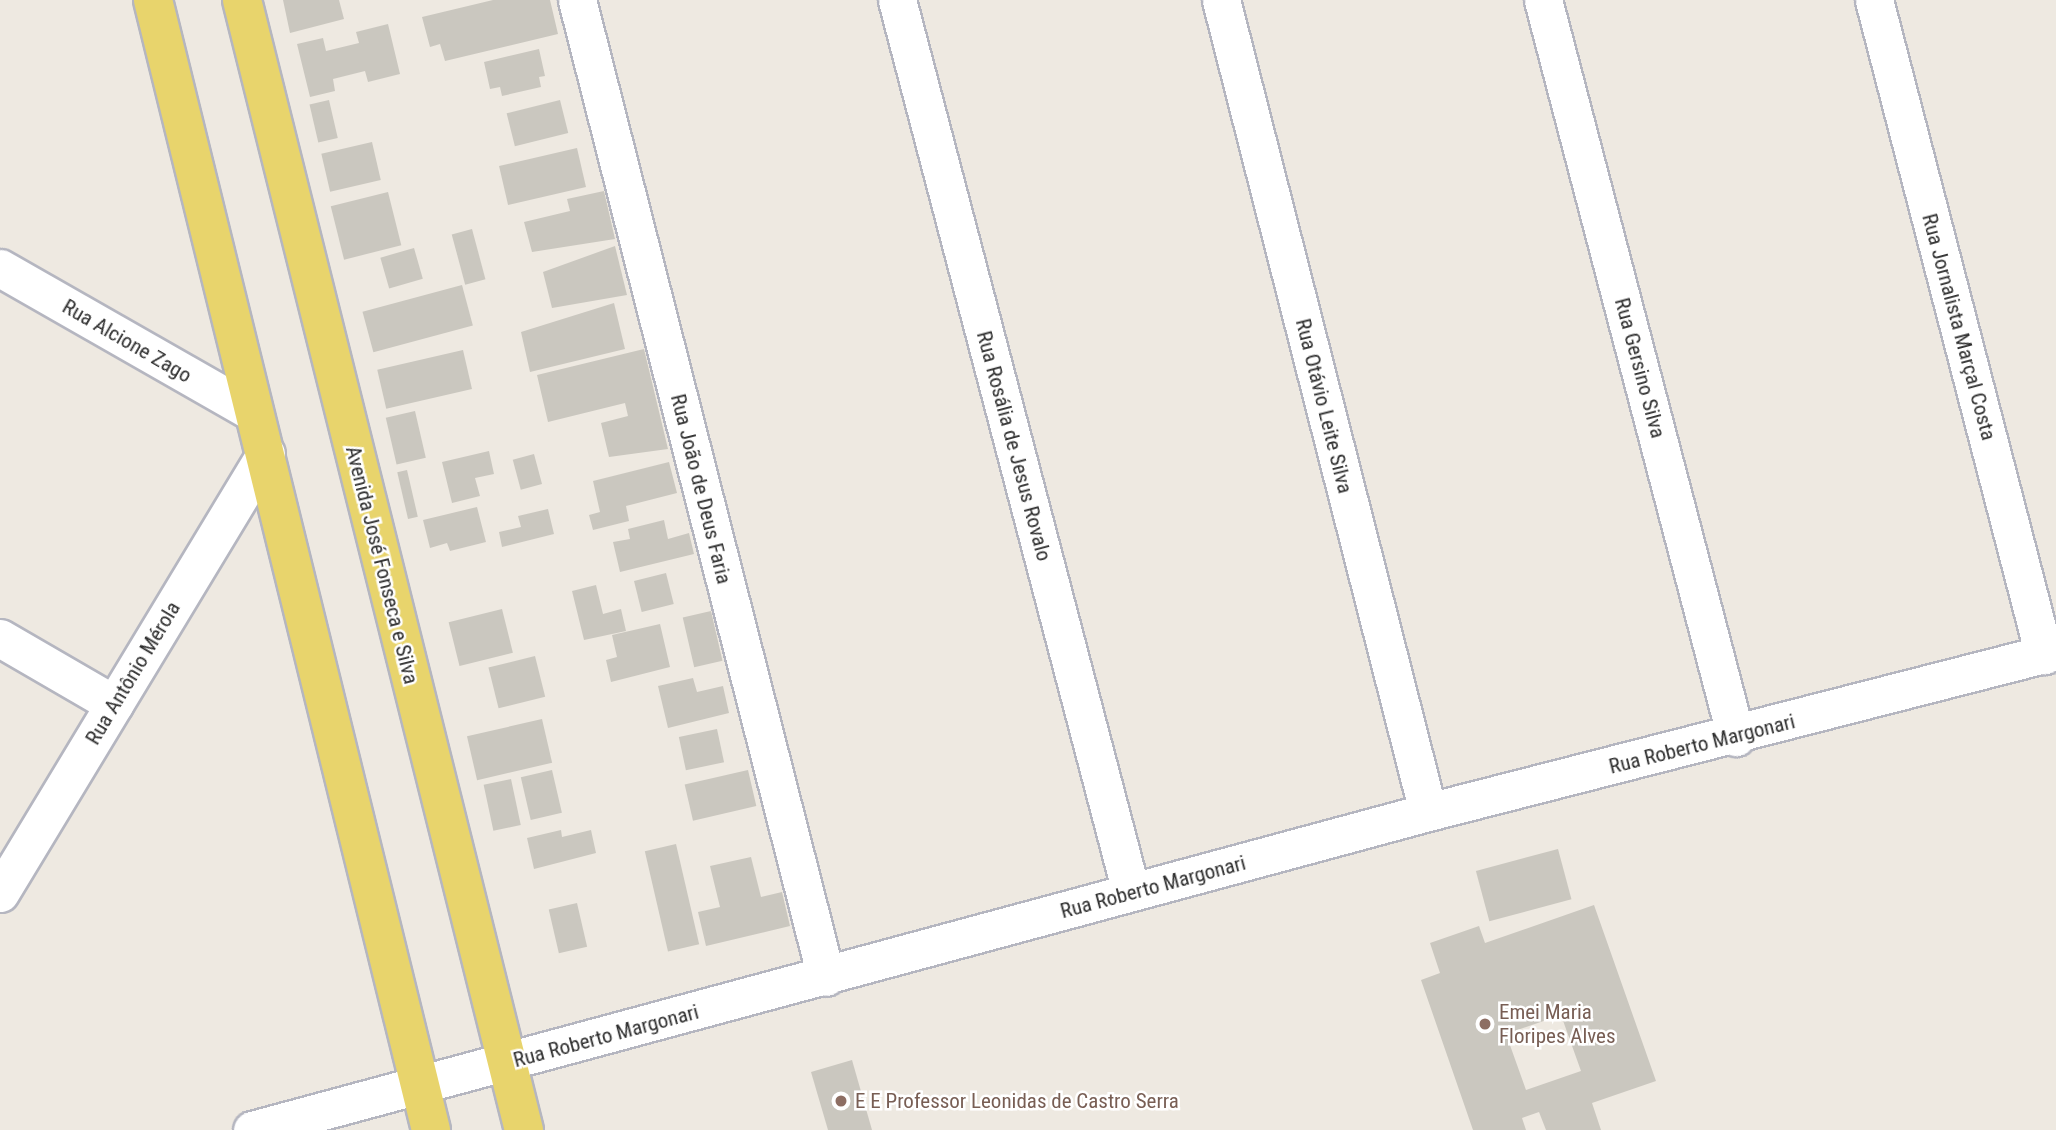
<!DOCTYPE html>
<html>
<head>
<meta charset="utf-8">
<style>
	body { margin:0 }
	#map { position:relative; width:2056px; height:1130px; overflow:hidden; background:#eee9e1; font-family:"Roboto Condensed",sans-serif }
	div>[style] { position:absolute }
	.building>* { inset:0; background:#cac7bf; transform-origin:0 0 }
	.roads { filter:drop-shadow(2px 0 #b5b6c0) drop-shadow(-2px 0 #b5b6c0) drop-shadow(0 2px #b5b6c0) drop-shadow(0 -2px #b5b6c0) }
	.minor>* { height:37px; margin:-18.5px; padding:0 18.5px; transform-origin:18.5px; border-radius:18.5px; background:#fff }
	.major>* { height:38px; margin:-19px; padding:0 19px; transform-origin:19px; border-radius:19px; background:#e8d46c }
	.dots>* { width:19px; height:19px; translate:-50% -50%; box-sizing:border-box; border:4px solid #fff; border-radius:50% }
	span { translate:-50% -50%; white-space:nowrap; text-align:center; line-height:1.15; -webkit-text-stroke:5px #fff; paint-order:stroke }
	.street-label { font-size:21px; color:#2e2e2e }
	.education-label { font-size:21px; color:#785e54 }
	.left { translate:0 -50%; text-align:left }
</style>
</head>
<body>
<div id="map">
	<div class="building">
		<i style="clip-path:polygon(283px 0,339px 0,344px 19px,290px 33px)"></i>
		<i style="clip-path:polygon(493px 0,550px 0,558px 34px,445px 61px,440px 44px,430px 47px,422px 17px)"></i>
		<i style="clip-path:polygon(388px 24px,400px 74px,368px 82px,365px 71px,333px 79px,335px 91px,310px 97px,297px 44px,323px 38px,326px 51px,359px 43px,356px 32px)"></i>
		<i style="clip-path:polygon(539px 49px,545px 76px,539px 77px,541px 87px,502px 96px,500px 87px,490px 89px,484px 62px)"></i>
		<i style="left:329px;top:100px;width:39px;height:20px;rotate:77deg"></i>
		<i style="left:560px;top:100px;width:34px;height:55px;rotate:76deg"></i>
		<i style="left:372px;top:142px;width:39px;height:52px;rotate:77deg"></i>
		<i style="left:577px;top:148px;width:40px;height:80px;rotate:77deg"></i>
		<i style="clip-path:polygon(604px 191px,615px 239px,532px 252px,524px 222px,570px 211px,567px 199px)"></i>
		<i style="left:388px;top:192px;width:55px;height:59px;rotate:76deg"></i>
		<i style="left:472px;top:229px;width:52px;height:21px;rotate:75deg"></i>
		<i style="clip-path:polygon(615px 246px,627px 295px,552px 308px,543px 272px)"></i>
		<i style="left:414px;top:248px;width:32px;height:35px;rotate:74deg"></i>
		<i style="left:462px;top:285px;width:42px;height:103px;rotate:75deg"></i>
		<i style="clip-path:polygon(614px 303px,625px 349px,530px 372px,521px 332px)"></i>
		<i style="clip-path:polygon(644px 349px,668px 449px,609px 457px,601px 423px,628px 416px,625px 403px,548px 422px,537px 375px)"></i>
		<i style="left:463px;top:350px;width:40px;height:88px;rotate:77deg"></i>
		<i style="left:415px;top:411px;width:48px;height:30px;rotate:77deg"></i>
		<i style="clip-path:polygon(489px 451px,494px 474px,475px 478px,480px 496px,452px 503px,442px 462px)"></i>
		<i style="left:534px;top:454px;width:31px;height:22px;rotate:75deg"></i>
		<i style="clip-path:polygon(669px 462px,677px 493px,626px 506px,629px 521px,593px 530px,589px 515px,600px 512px,593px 481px)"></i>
		<i style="left:407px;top:470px;width:48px;height:10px;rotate:77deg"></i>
		<i style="clip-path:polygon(477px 507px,486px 542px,450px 551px,447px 543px,430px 548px,423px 520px)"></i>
		<i style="clip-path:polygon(548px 509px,554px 534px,502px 547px,499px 532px,521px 527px,518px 516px)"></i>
		<i style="clip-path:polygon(664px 520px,668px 539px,689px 533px,694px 554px,620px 572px,613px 542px,630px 539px,628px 529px)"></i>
		<i style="left:666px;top:573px;width:32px;height:33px;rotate:76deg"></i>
		<i style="clip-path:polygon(596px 585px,603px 614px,621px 609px,626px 631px,584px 640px,572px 591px)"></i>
		<i style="left:502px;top:609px;width:45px;height:55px;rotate:76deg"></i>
		<i style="left:711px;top:611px;width:51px;height:29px;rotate:77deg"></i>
		<i style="clip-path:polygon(660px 624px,670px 667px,611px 682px,606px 660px,617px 657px,612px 635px)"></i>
		<i style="left:535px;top:656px;width:42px;height:48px;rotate:76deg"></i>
		<i style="clip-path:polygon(693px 678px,697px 692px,723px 686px,729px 713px,668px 728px,658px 686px)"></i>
		<i style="left:542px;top:719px;width:45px;height:77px;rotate:77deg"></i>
		<i style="left:717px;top:729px;width:34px;height:39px;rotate:78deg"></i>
		<i style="left:552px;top:770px;width:44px;height:32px;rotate:77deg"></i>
		<i style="left:748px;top:770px;width:37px;height:65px;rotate:77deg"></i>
		<i style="left:511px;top:779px;width:47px;height:28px;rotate:78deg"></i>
		<i style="clip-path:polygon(561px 830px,562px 837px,591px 830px,596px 853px,534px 869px,527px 838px)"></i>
		<i style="left:676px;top:844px;width:103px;height:32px;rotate:77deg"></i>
		<i style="left:1558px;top:849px;width:52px;height:85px;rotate:75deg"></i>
		<i style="clip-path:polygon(751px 857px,761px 897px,782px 892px,790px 926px,706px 946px,698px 912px,720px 907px,710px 866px)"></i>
		<i style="left:577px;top:903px;width:45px;height:29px;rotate:77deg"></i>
		<i style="clip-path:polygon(evenodd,1594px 905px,1656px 1081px,1592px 1103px,1601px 1130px,1546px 1130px,1539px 1112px,1522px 1118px,1526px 1130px,1473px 1130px,1421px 980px,1440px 973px,1430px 943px,1479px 926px,1485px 943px,1594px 905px,1561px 1015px,1581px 1071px,1526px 1090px,1506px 1034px,1561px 1015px)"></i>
		<i style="clip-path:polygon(852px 1060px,872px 1130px,828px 1130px,811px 1072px)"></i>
	</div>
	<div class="roads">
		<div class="minor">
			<i style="left:577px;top:0;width:1008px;rotate:75.7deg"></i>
			<i style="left:897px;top:0;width:922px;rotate:75.3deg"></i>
			<i style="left:1221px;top:0;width:838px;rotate:75.7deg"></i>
			<i style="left:1543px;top:0;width:762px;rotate:75.33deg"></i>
			<i style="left:1874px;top:0;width:677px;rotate:75.45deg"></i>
			<i style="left:0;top:268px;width:292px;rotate:29.7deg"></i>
			<i style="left:0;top:638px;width:132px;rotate:30.1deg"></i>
			<i style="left:0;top:893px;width:514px;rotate:-58.85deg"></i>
			<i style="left:252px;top:1130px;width:1218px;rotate:-15.13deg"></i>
			<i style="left:1428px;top:812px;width:648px;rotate:-14.38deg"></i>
		</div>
		<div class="major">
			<i style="left:153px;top:0;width:1164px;rotate:76.18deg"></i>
			<i style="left:242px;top:0;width:1165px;rotate:75.99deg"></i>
		</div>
	</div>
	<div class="dots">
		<i style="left:1485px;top:1024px;background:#8d6e63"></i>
		<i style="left:841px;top:1101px;background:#8d6e63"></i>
	</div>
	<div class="street-label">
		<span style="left:1959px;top:327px;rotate:75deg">Rua Jornalista Marçal Costa</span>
		<span style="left:127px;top:341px;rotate:30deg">Rua Alcione Zago</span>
		<span style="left:1640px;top:368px;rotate:75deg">Rua Gersino Silva</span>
		<span style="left:1324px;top:406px;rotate:76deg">Rua Otávio Leite Silva</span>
		<span style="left:1014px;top:446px;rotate:75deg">Rua Rosália de Jesus Rovalo</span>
		<span style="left:701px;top:489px;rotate:76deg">Rua João de Deus Faria</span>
		<span style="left:382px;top:565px;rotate:76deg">Avenida José Fonseca e Silva</span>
		<span style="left:133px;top:673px;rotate:-59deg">Rua Antônio Mérola</span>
		<span style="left:1702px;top:744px;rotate:-14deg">Rua Roberto Margonari</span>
		<span style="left:1153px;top:887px;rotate:-15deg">Rua Roberto Margonari</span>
		<span style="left:606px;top:1036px;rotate:-15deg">Rua Roberto Margonari</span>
	</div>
	<div class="education-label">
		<span class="left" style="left:1499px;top:1024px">Emei Maria<br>Floripes Alves</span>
		<span class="left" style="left:855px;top:1101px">E E Professor Leonidas de Castro Serra</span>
	</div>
</div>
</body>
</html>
